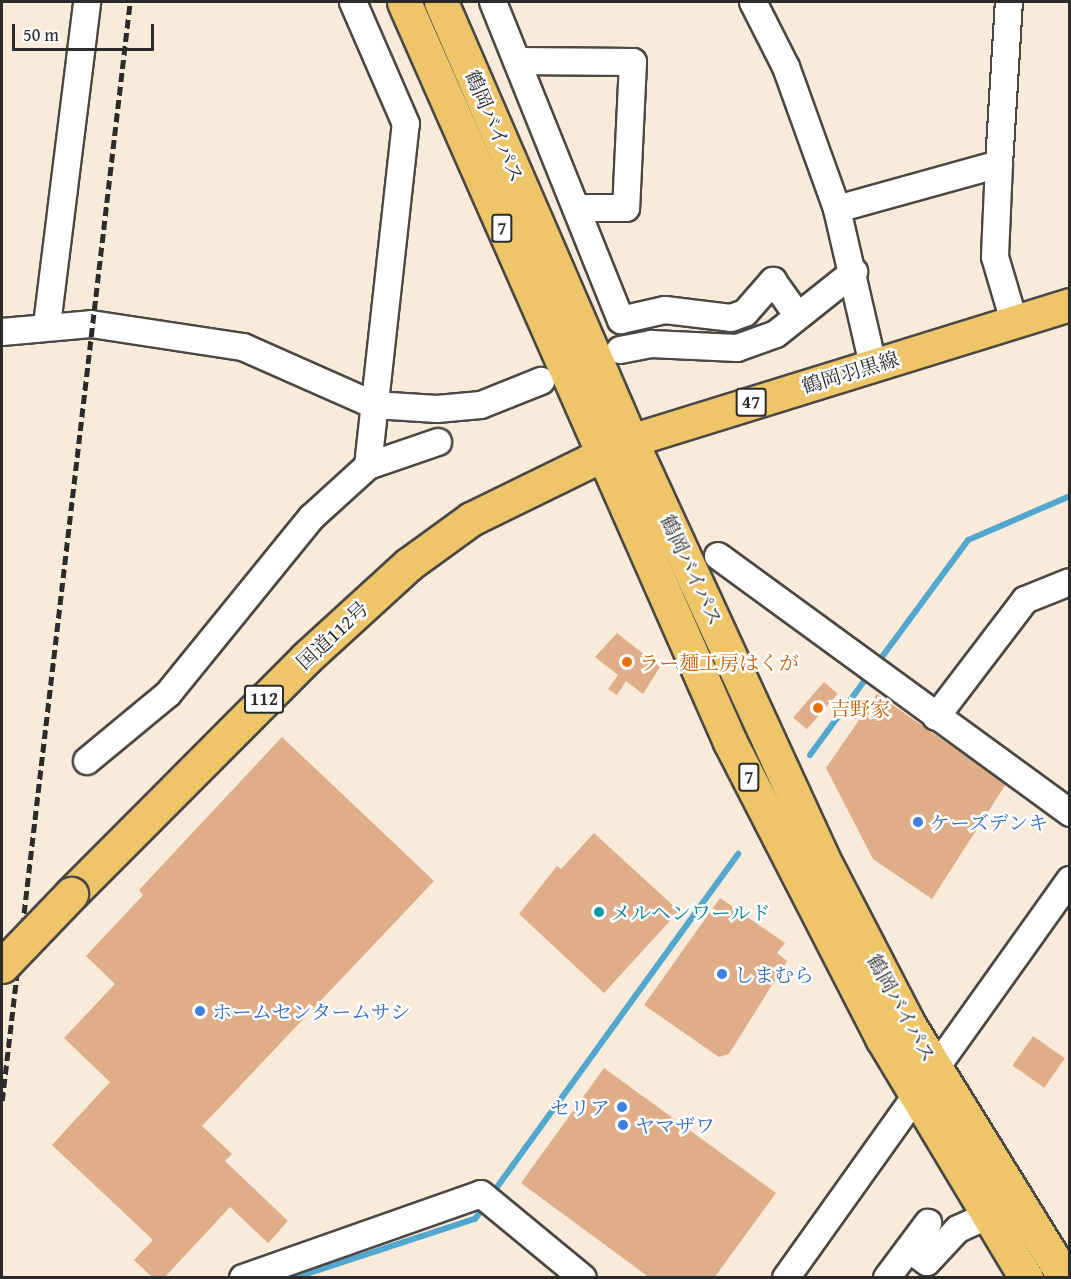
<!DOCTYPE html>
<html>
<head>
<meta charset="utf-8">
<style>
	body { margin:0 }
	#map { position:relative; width:1071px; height:1279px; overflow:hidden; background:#f9ead9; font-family:"Gentium Book Plus","Noto Serif JP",serif }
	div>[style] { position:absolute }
	.stream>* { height:6px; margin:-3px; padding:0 3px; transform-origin:3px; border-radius:3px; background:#52a7ce }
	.building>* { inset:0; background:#dfae88; transform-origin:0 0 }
	.roads { filter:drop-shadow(2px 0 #4a4845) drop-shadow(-2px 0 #4a4845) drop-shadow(0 2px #4a4845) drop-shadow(0 -2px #4a4845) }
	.minor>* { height:26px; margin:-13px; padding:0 13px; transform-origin:13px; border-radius:13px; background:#fff }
	.major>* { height:32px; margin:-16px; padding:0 16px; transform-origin:16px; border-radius:16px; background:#eec569 }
	.highway>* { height:33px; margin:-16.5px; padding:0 16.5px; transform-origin:16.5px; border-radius:16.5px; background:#eec569 }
	.rail>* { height:4.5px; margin-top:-2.25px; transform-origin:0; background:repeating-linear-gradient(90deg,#2b2b2b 0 9px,transparent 0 13.5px) }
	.bridges { filter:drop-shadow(2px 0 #4a4845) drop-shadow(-2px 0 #4a4845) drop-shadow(0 2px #4a4845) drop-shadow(0 -2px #4a4845) }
	.highway-bridge>* { height:33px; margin:-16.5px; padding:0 16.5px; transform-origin:16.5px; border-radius:16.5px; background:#eec569 }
	.dots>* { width:16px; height:16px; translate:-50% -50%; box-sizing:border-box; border:3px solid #fff; border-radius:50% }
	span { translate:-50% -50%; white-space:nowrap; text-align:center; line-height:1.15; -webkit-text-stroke:5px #fff; paint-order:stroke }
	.shield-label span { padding:2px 4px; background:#fff; border:2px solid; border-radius:4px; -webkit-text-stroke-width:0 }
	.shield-label { font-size:18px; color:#2b2b2b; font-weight:700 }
	.street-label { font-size:20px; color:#2b2b2b }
	.food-label { font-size:20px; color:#c56008 }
	.left { translate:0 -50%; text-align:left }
	.shop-label { font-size:20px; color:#366cbe }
	.right { translate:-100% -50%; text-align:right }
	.culture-label { font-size:20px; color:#0d838f }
	.frame { position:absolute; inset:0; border:3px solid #2b2b2b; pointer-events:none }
	.scale { position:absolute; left:12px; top:24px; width:142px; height:27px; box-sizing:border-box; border:3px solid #2b2b2b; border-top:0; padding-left:8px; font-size:18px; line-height:21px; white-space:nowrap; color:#2b2b2b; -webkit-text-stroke:4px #fff; paint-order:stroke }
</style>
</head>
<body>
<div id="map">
	<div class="stream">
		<i style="left:876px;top:665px;width:155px;rotate:-53.6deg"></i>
		<i style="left:968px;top:540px;width:111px;rotate:-23.3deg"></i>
		<i style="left:810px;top:755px;width:102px;rotate:-53.8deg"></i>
		<i style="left:492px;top:1194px;width:420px;rotate:-54.1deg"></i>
		<i style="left:294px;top:1278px;width:190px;rotate:-18.1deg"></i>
		<i style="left:475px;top:1219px;width:17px;rotate:-54deg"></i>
	</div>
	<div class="building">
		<i style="clip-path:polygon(617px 633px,660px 667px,643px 694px,626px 681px,617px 695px,608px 689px,618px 675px,595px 657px)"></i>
		<i style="left:824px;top:682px;width:18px;height:47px;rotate:41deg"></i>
		<i style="clip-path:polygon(877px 694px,1006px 784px,932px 899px,873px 859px,826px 768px)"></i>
		<i style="clip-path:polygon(282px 737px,434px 881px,202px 1126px,232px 1154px,225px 1161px,288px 1221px,268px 1243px,230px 1207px,164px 1278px,153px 1278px,134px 1260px,153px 1240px,52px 1145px,110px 1082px,64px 1038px,115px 984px,86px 956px,143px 895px,139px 890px)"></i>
		<i style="clip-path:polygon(594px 833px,679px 911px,604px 993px,519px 914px,557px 866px,561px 869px)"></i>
		<i style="clip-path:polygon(720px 898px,785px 943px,777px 953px,787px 961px,729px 1054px,719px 1057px,644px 1005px)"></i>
		<i style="left:1033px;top:1036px;width:39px;height:36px;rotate:35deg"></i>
		<i style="clip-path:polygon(604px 1068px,776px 1193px,714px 1278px,650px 1278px,521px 1183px)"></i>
	</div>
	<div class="roads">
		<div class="minor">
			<i style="left:493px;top:2px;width:343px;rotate:68.1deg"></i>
			<i style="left:621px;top:320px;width:45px;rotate:-12.8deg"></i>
			<i style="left:665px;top:310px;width:66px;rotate:6.9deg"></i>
			<i style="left:731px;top:318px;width:15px;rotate:-20deg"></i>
			<i style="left:745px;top:313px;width:43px;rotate:-48.8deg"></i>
			<i style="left:773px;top:281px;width:43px;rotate:54.5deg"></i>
			<i style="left:753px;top:2px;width:73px;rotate:63.1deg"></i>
			<i style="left:786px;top:67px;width:151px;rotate:70.2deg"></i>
			<i style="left:837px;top:209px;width:160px;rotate:77deg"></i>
			<i style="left:517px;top:61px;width:116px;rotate:0.5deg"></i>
			<i style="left:633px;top:62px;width:146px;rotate:92.7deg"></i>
			<i style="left:626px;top:208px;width:50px;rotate:180deg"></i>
			<i style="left:999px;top:164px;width:93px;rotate:92.5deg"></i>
			<i style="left:995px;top:257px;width:67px;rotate:73.5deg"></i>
			<i style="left:837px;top:209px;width:168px;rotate:-15.5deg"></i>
			<i style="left:999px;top:164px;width:162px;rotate:-86.5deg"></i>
			<i style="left:47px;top:325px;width:325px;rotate:-82.9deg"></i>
			<i style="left:2px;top:332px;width:89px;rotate:-5.1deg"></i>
			<i style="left:91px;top:324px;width:154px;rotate:8.6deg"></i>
			<i style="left:243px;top:347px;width:143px;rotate:23.9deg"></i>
			<i style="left:374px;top:405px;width:63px;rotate:3.6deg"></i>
			<i style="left:437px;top:409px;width:44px;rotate:-5.2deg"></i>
			<i style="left:481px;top:405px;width:65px;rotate:-21.8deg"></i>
			<i style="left:620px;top:350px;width:32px;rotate:-11deg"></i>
			<i style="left:651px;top:344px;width:86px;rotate:2.7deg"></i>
			<i style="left:737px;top:348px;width:41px;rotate:-19.7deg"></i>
			<i style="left:776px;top:334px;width:100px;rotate:-38.5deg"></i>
			<i style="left:368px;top:466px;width:74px;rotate:-18.9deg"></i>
			<i style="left:718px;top:556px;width:436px;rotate:36.1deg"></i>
			<i style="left:936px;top:717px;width:147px;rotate:-52.7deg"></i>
			<i style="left:1025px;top:600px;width:48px;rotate:-21.8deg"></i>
			<i style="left:87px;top:761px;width:105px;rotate:-39.6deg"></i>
			<i style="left:168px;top:694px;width:228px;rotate:-50.9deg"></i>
			<i style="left:312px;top:517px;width:76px;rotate:-42.3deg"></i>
			<i style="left:368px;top:466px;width:344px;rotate:-83.7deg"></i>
			<i style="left:406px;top:124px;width:133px;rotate:-113.5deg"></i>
			<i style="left:909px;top:1249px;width:22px;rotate:36deg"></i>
			<i style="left:927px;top:1262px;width:45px;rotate:-46.8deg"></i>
			<i style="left:958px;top:1229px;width:32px;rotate:-24deg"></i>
			<i style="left:243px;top:1278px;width:252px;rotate:-19.4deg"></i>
			<i style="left:481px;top:1194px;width:132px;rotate:39.5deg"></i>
			<i style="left:786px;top:1278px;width:489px;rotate:-54.5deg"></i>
			<i style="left:887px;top:1278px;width:69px;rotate:-53.3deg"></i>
		</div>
		<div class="major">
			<i style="left:631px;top:441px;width:460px;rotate:-17.2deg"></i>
		</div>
		<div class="highway">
			<i style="left:404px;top:2px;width:809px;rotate:66.22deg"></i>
			<i style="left:730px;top:742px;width:333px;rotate:62.8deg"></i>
			<i style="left:882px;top:1038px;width:280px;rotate:59deg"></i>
			<i style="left:441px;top:2px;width:478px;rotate:66.6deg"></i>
			<i style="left:631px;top:441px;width:456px;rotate:65.3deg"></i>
			<i style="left:821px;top:855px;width:191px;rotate:62.6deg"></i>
			<i style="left:909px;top:1025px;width:297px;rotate:58.3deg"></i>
			<i style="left:71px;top:894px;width:333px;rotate:-45.1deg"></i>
			<i style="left:306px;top:658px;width:139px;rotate:-42.4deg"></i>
			<i style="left:409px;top:564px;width:77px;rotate:-36deg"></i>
			<i style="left:471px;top:519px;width:166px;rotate:-26.1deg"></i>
		</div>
	</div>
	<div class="rail">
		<i style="left:2px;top:1101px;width:1106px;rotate:-83.36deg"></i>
	</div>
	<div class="bridges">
		<div class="highway-bridge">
			<i style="left:2px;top:966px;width:100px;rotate:-46.2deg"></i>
		</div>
	</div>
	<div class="dots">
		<i style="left:627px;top:662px;background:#e8710a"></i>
		<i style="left:818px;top:708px;background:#e8710a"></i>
		<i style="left:918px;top:822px;background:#3f7fe0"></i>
		<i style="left:599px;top:912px;background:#0f9aa8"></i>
		<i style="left:722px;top:974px;background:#3f7fe0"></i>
		<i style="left:200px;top:1011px;background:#3f7fe0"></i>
		<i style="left:622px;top:1107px;background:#3f7fe0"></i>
		<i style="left:623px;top:1125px;background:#3f7fe0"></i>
	</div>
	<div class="shield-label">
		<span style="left:502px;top:228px">7</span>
		<span style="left:751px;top:402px">47</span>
		<span style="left:264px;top:699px">112</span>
		<span style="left:749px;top:777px">7</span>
	</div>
	<div class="street-label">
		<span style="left:495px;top:126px;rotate:67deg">鶴岡バイパス</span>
		<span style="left:850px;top:372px;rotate:-17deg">鶴岡羽黒線</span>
		<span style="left:692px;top:570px;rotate:65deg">鶴岡バイパス</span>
		<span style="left:332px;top:635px;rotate:-43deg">国道112号</span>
		<span style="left:902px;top:1008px;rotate:61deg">鶴岡バイパス</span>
	</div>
	<div class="food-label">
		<span class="left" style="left:639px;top:662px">ラー麺工房はくが</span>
		<span class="left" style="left:830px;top:708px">吉野家</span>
	</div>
	<div class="shop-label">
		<span class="left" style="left:930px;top:822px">ケーズデンキ</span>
		<span class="left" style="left:734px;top:974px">しまむら</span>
		<span class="left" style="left:212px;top:1011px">ホームセンタームサシ</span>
		<span class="right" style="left:610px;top:1107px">セリア</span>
		<span class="left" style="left:635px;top:1125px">ヤマザワ</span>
	</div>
	<div class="culture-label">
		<span class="left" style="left:611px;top:912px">メルヘンワールド</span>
	</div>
	<div class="frame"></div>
	<div class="scale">50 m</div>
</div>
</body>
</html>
